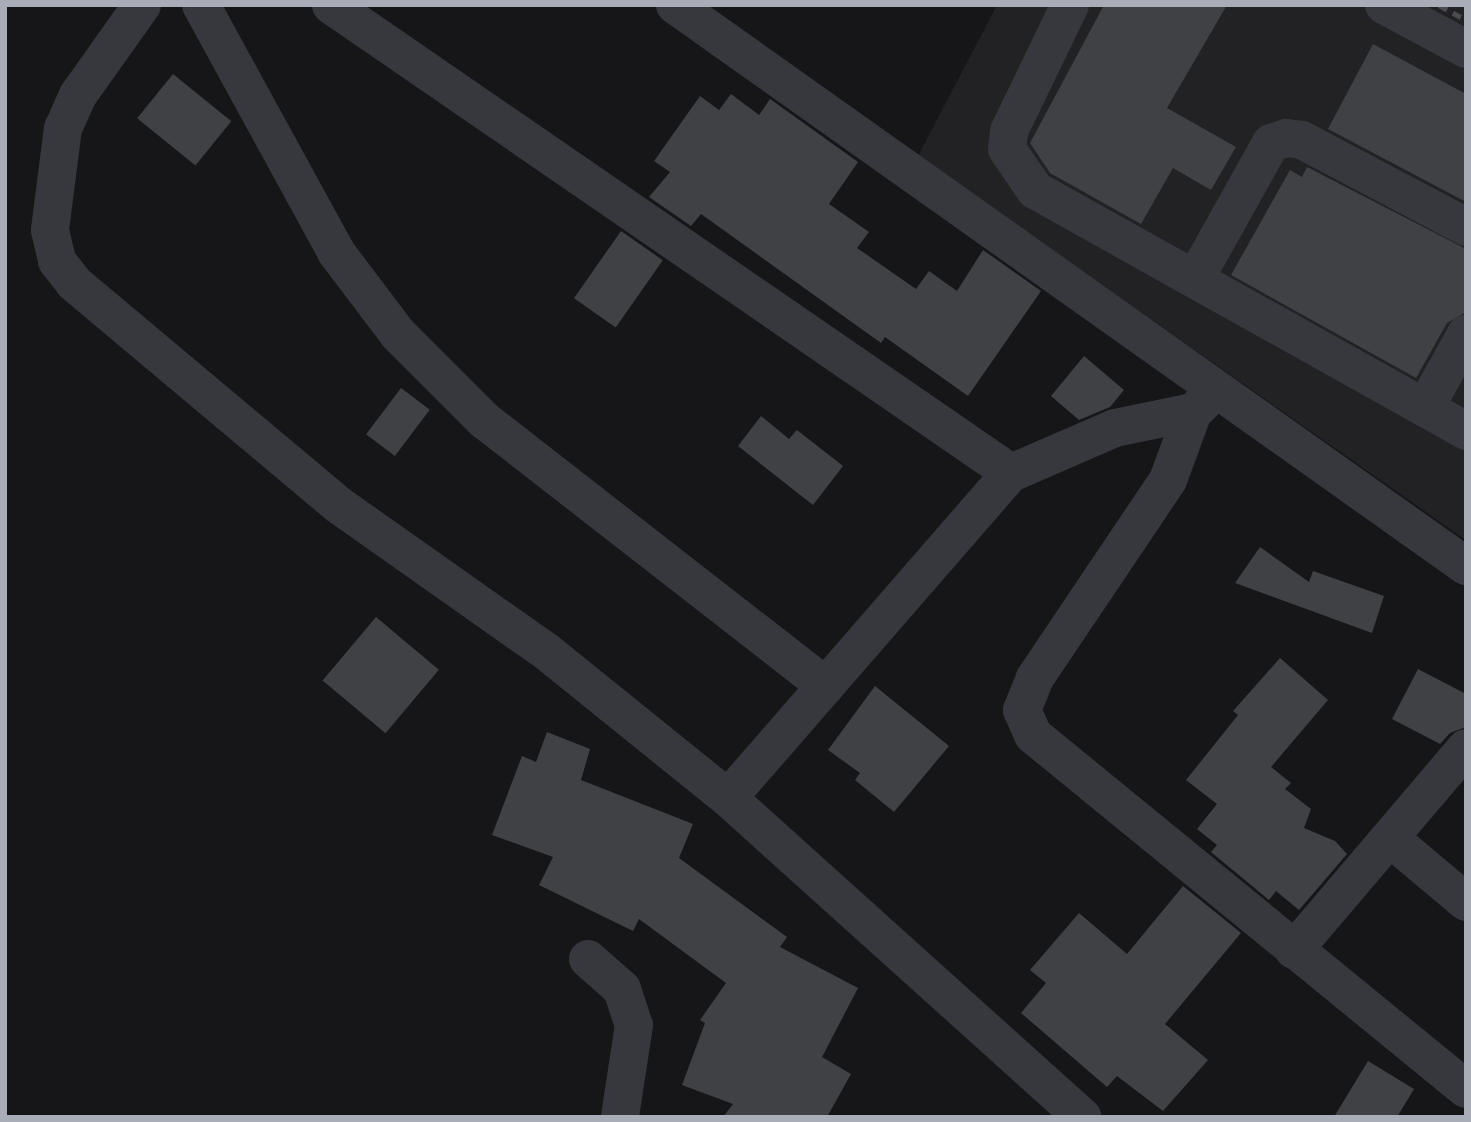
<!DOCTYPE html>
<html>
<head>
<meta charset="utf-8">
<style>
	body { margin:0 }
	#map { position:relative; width:1471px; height:1122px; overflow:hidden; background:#161618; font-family:Montserrat,sans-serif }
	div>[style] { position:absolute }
	.built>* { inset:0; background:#222225 }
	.building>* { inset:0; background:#404145; transform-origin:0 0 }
	.minor>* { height:38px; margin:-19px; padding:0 19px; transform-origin:19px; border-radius:19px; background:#37383d }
	.rail>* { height:5px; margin-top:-2.5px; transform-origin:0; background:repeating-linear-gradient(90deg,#4a4c52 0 9px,transparent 0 16px) }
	span { translate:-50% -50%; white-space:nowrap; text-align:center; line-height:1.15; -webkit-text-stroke:5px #111113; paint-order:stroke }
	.frame { position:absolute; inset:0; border:7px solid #a8adb8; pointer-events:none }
</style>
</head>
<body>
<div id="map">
	<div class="built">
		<i style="clip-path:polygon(997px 5px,1466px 5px,1466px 540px,918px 156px)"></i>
	</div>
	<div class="building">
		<i style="clip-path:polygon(1104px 5px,1227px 5px,1167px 108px,1236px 147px,1211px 190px,1173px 168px,1141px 224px,1050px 173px,1030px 143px)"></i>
		<i style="clip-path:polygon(1373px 44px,1466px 94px,1466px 202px,1328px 129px)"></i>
		<i style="left:173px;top:74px;width:75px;height:57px;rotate:39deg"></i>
		<i style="clip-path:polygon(731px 94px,759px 115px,770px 99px,858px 162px,829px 204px,869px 232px,857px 248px,916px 289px,929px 271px,957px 291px,983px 250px,1041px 291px,968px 396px,885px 337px,881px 343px,701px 214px,691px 226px,649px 197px,670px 172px,654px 161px,700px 96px,719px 110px)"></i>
		<i style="clip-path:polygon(1307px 167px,1466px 249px,1466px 312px,1447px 323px,1416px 378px,1231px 275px,1290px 170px,1302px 177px)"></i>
		<i style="left:621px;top:231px;width:51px;height:82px;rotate:35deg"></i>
		<i style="clip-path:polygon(1084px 356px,1124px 390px,1110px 407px,1079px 420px,1051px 396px)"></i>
		<i style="left:401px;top:388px;width:36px;height:58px;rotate:37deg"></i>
		<i style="clip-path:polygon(761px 416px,789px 439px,797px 430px,843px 466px,813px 505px,738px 446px)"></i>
		<i style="clip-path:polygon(1260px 547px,1309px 582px,1313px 571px,1384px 596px,1372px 633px,1235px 583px)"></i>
		<i style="left:376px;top:617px;width:82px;height:83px;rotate:40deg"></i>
		<i style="clip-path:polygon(1280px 658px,1328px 700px,1271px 767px,1291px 783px,1285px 789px,1311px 809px,1304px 828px,1335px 841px,1347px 854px,1299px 910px,1276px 891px,1269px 900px,1211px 852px,1217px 845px,1197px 829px,1217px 804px,1186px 780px,1238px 715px,1233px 711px)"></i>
		<i style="clip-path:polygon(1418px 669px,1466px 694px,1466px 727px,1450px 733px,1440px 744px,1392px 719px)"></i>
		<i style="clip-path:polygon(875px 686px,949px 746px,894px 812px,855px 780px,860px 773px,828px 750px)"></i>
		<i style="clip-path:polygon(547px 732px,590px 749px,581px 780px,693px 824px,679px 858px,787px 937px,780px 947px,858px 988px,822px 1057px,851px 1074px,827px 1117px,723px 1117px,733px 1104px,682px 1085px,705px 1023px,700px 1020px,726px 983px,639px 919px,633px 931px,539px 885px,553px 857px,492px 835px,522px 756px,536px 762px)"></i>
		<i style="clip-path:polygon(1183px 886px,1241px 933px,1165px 1024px,1208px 1060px,1163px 1111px,1117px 1076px,1107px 1087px,1021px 1013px,1046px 983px,1030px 970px,1079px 913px,1127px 954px)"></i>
		<i style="clip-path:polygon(1368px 1061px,1414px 1089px,1397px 1117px,1334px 1117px)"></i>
	</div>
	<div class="minor">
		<i style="left:142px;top:5px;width:110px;rotate:125.4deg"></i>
		<i style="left:78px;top:95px;width:36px;rotate:114deg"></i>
		<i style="left:63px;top:128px;width:103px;rotate:97.3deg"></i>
		<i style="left:50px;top:230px;width:32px;rotate:77deg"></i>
		<i style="left:57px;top:261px;width:28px;rotate:52deg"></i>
		<i style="left:74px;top:283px;width:347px;rotate:40deg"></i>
		<i style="left:340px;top:506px;width:253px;rotate:35.2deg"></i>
		<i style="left:547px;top:652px;width:233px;rotate:38.9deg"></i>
		<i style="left:728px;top:798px;width:477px;rotate:42deg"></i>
		<i style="left:201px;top:5px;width:281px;rotate:61.3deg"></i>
		<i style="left:336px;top:252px;width:103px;rotate:52.9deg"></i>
		<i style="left:398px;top:334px;width:122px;rotate:45deg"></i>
		<i style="left:484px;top:420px;width:433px;rotate:37.9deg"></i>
		<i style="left:331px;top:5px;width:825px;rotate:34.54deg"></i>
		<i style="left:675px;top:5px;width:970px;rotate:35.35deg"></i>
		<i style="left:1070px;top:5px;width:140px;rotate:115.8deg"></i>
		<i style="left:1009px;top:131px;width:18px;rotate:96deg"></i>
		<i style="left:1007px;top:149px;width:50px;rotate:55.7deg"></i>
		<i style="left:1035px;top:190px;width:494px;rotate:29.2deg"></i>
		<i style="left:1384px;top:5px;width:93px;rotate:28.2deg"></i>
		<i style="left:1195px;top:279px;width:156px;rotate:-60.8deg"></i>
		<i style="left:1271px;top:143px;width:16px;rotate:-18deg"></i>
		<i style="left:1286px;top:138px;width:16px;rotate:7deg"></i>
		<i style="left:1302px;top:140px;width:186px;rotate:27.9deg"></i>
		<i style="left:1216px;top:390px;width:32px;rotate:136deg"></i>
		<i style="left:1193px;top:412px;width:72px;rotate:110.2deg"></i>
		<i style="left:1168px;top:480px;width:239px;rotate:123.9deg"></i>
		<i style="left:1035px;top:678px;width:35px;rotate:112deg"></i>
		<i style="left:1022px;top:710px;width:27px;rotate:66deg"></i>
		<i style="left:1033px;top:735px;width:559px;rotate:39.27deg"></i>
		<i style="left:1425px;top:408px;width:85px;rotate:-61deg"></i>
		<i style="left:728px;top:798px;width:431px;rotate:-49deg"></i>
		<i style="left:1011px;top:473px;width:113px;rotate:-23.4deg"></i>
		<i style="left:1115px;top:428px;width:80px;rotate:-11.6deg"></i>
		<i style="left:1391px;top:839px;width:98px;rotate:40deg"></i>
		<i style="left:1294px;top:950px;width:265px;rotate:-49.6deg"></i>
		<i style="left:588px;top:959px;width:45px;rotate:41.4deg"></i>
		<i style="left:622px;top:989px;width:38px;rotate:72deg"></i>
		<i style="left:634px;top:1025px;width:93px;rotate:98.7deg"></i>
	</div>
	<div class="rail">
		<i style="left:1439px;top:5px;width:31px;rotate:29deg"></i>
	</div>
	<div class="frame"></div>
</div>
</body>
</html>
